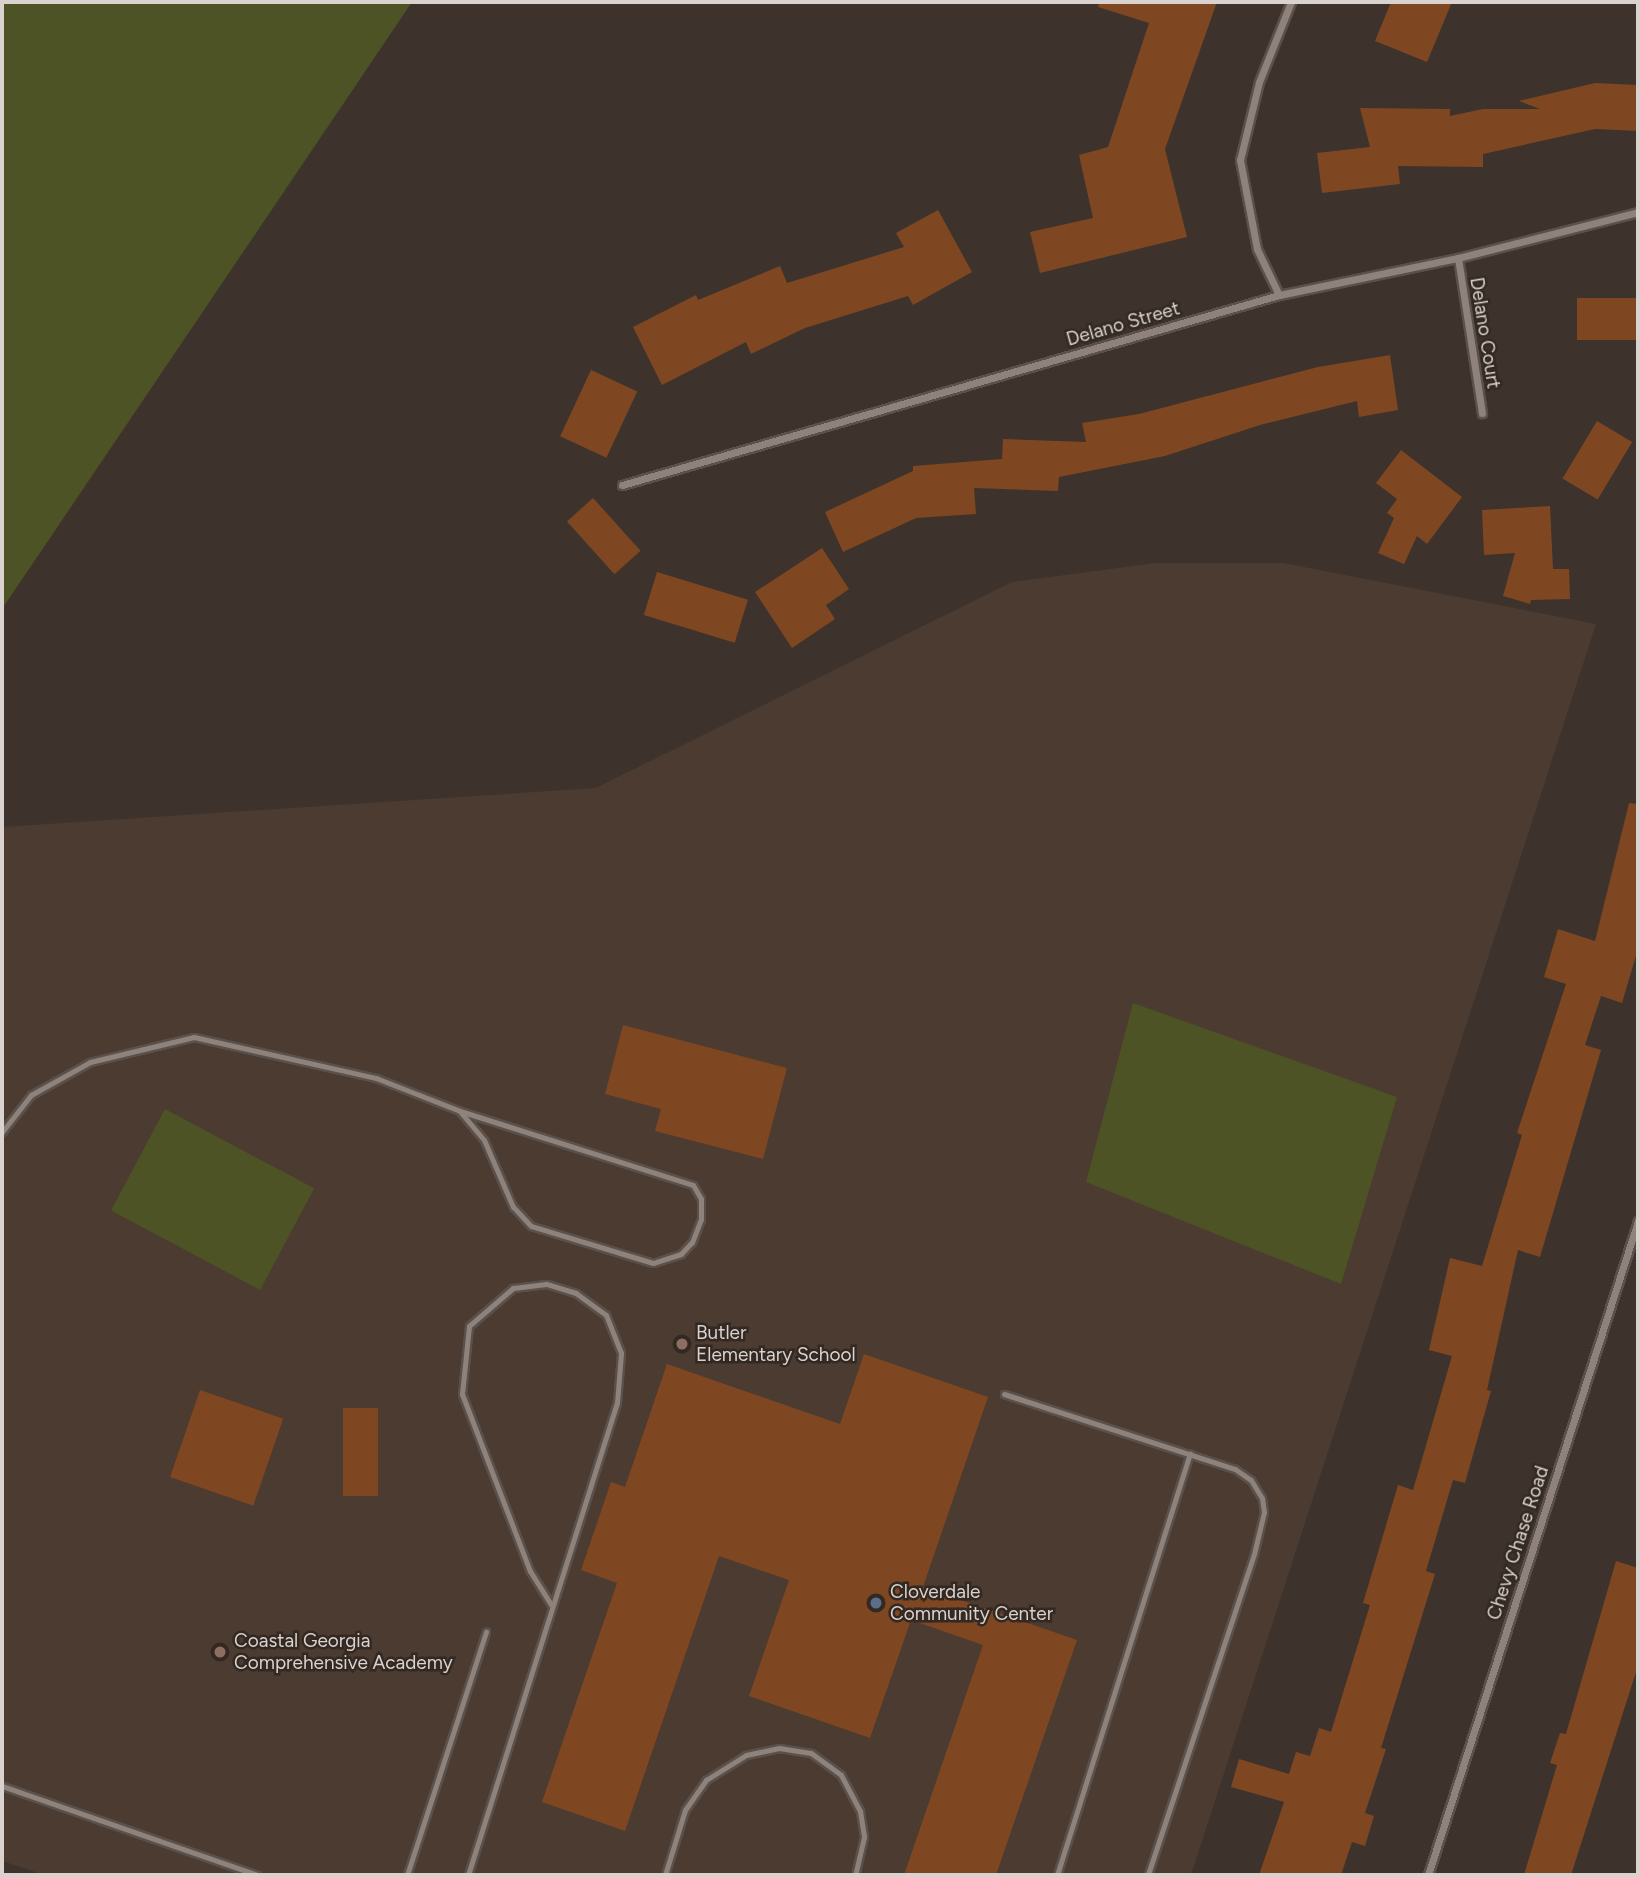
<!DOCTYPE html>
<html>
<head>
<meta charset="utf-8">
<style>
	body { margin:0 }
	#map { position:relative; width:1640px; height:1877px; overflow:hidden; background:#3d332c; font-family:Figtree,sans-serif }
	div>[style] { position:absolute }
	.built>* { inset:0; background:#4c3b31 }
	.green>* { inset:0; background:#4d5324; transform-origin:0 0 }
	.building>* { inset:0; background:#7e4721; transform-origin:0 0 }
	.roads { filter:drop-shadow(2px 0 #5a514c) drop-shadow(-2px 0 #5a514c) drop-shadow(0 2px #5a514c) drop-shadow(0 -2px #5a514c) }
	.lane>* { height:5px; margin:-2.5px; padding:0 2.5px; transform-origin:2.5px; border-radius:2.5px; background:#8f827b }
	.street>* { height:7px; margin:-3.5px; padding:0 3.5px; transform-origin:3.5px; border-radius:3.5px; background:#8f827b }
	.dots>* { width:19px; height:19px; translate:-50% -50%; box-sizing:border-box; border:4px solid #332922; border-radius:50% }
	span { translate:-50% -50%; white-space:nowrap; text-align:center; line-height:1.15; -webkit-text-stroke:5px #332922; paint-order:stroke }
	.street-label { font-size:19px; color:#d9d2ce }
	.poi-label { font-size:19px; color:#d9d2ce }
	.left { translate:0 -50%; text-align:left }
	.frame { position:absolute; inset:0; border:4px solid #d9d2ce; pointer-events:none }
</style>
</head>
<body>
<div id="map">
	<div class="built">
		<i style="clip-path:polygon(1156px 563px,1283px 563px,1596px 624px,1191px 1875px,44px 1875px,2px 1861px,2px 827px,596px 788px,1012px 582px)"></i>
	</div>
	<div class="green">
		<i style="clip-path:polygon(2px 2px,412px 2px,2px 609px)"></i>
		<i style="clip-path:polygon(1133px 1003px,1397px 1097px,1341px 1284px,1086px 1182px)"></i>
		<i style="left:165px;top:1109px;width:169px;height:115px;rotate:28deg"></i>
	</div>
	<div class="building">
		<i style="clip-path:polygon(1099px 2px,1217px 2px,1165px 149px,1187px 237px,1040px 273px,1030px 232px,1093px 218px,1079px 155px,1108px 147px,1149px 23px,1098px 7px)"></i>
		<i style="clip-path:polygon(1391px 2px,1452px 2px,1427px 62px,1375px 41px)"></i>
		<i style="clip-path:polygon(1595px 83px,1638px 85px,1638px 131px,1595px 129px,1483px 154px,1483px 167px,1398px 166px,1400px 184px,1322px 193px,1317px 153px,1370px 147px,1360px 108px,1450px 109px,1450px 116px,1483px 109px,1540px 109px,1519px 101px)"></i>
		<i style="clip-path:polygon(938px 210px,972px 272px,913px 305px,908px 296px,805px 328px,751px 354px,746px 342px,662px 385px,633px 327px,696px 295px,698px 300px,780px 266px,787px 283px,904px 247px,896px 233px)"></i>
		<i style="left:1577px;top:298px;width:61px;height:42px"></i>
		<i style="clip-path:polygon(1390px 355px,1398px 410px,1359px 417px,1357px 401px,1260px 425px,1165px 456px,1059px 477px,1058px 491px,974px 488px,976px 514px,916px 518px,843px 552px,825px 512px,913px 471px,913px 466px,1002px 459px,1003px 439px,1086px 442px,1082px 423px,1139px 414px,1318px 367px)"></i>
		<i style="left:591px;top:370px;width:51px;height:73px;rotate:25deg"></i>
		<i style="left:1597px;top:421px;width:41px;height:67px;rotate:31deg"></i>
		<i style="clip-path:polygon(1401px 450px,1462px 497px,1427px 544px,1417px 536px,1404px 564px,1378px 553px,1394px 518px,1387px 513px,1397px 499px,1376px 483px)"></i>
		<i style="left:593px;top:498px;width:71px;height:35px;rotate:48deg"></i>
		<i style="clip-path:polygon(1550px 506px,1553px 569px,1569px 569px,1570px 599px,1531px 600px,1530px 604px,1503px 596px,1515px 553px,1484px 555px,1482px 510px)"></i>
		<i style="clip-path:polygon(822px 548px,849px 589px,826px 605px,835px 619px,792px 648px,755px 592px)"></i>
		<i style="left:657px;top:572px;width:95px;height:45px;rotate:17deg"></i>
		<i style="clip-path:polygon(1629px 803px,1638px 804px,1638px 949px,1622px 1003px,1601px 996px,1585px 1045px,1601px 1050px,1540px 1257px,1518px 1250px,1487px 1390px,1491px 1391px,1465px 1483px,1453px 1480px,1426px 1571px,1435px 1574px,1381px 1748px,1386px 1749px,1365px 1813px,1374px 1816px,1365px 1846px,1352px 1842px,1341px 1875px,1259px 1875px,1284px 1802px,1231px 1787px,1239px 1759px,1289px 1774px,1296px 1752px,1310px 1756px,1319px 1728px,1331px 1732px,1370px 1605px,1363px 1603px,1398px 1485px,1413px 1490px,1452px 1356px,1429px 1350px,1450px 1258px,1482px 1266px,1522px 1135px,1517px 1133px,1566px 984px,1544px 977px,1558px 929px,1595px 941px)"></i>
		<i style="clip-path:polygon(623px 1025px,787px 1068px,763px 1159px,655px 1131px,661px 1109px,605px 1094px)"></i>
		<i style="clip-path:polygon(864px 1354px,988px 1397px,923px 1587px,1077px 1640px,996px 1875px,904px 1875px,983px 1645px,911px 1620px,870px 1738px,749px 1696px,789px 1580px,719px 1556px,625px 1831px,542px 1802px,617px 1583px,581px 1570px,611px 1482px,625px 1487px,667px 1364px,840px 1424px)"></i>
		<i style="left:200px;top:1390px;width:88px;height:92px;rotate:19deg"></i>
		<i style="left:343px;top:1408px;width:35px;height:88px"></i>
		<i style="clip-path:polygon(1616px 1561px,1638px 1568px,1638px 1666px,1571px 1875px,1524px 1875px,1557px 1765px,1550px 1763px,1560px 1733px,1566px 1734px)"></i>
	</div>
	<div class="roads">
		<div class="lane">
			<i style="left:2px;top:1132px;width:47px;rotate:-51.9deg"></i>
			<i style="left:31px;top:1095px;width:68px;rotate:-29.2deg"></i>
			<i style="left:90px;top:1062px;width:107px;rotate:-13.5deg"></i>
			<i style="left:194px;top:1037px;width:187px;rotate:12.7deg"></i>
			<i style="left:376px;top:1078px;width:90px;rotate:21.4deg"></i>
			<i style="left:460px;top:1111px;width:244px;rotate:17.6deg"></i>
			<i style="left:693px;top:1185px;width:16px;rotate:60deg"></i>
			<i style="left:701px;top:1199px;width:20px;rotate:90deg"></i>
			<i style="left:701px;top:1219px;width:25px;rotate:111deg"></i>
			<i style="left:692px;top:1242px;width:16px;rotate:133deg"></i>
			<i style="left:681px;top:1254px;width:29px;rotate:162deg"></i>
			<i style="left:653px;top:1263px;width:127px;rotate:-163.1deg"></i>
			<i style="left:531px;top:1226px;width:26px;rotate:-133deg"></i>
			<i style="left:513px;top:1207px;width:73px;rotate:-113.4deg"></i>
			<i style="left:484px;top:1140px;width:38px;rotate:-130deg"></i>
			<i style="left:1004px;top:1394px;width:243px;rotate:18deg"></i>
			<i style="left:1235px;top:1469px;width:19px;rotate:35deg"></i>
			<i style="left:1251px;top:1480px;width:21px;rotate:59deg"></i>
			<i style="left:1262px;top:1498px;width:14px;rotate:82deg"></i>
			<i style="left:1264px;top:1512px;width:43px;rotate:103.4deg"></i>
			<i style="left:1254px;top:1554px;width:338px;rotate:108.3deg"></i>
			<i style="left:2px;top:1786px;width:270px;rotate:19.2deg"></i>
			<i style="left:407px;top:1875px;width:256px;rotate:-72deg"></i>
			<i style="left:468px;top:1875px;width:495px;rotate:-72.5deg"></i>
			<i style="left:617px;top:1403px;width:50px;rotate:-85.4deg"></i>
			<i style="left:621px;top:1353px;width:41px;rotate:-111.5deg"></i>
			<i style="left:606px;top:1315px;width:37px;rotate:-144deg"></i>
			<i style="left:576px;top:1293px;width:31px;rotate:-163deg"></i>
			<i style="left:546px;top:1284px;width:33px;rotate:173deg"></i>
			<i style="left:513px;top:1288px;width:58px;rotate:139.2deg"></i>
			<i style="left:469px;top:1326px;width:68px;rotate:95.9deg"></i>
			<i style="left:462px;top:1394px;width:190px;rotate:69deg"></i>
			<i style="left:530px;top:1571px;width:40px;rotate:58deg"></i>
			<i style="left:665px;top:1875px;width:68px;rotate:-72.9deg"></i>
			<i style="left:685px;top:1810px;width:37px;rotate:-55deg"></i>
			<i style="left:706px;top:1780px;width:47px;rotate:-32deg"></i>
			<i style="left:746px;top:1755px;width:34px;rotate:-12deg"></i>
			<i style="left:779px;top:1748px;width:32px;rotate:9deg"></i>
			<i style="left:811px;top:1753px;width:37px;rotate:36deg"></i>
			<i style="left:841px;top:1775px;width:41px;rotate:62.2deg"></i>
			<i style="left:860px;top:1811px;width:26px;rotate:81deg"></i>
			<i style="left:864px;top:1837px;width:39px;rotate:103deg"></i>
			<i style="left:1057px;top:1875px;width:442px;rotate:-72.5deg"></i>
		</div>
		<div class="street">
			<i style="left:1458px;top:258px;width:157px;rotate:81.2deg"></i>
			<i style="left:1279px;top:295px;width:51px;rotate:-115.6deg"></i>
			<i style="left:1257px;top:249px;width:91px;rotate:-100.8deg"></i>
			<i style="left:1240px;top:160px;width:80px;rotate:-76.3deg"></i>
			<i style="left:1259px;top:82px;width:86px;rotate:-68.2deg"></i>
			<i style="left:622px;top:485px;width:684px;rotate:-16.13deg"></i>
			<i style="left:1279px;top:295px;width:183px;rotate:-11.7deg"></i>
			<i style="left:1458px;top:258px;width:186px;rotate:-14.3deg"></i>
			<i style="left:1428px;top:1875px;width:687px;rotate:-72.2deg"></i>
		</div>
	</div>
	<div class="dots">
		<i style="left:682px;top:1344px;background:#8d6e63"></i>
		<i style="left:876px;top:1603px;background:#5c6f8a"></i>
		<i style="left:220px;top:1652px;background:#8d6e63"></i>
	</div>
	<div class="street-label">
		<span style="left:1123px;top:324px;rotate:-16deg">Delano Street</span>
		<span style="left:1485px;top:333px;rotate:81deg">Delano Court</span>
		<span style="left:1518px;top:1543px;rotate:-72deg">Chevy Chase Road</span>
	</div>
	<div class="poi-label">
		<span class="left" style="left:696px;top:1344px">Butler<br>Elementary School</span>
		<span class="left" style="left:890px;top:1603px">Cloverdale<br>Community Center</span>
		<span class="left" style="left:234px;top:1652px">Coastal Georgia<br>Comprehensive Academy</span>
	</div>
	<div class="frame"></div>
</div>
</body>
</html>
